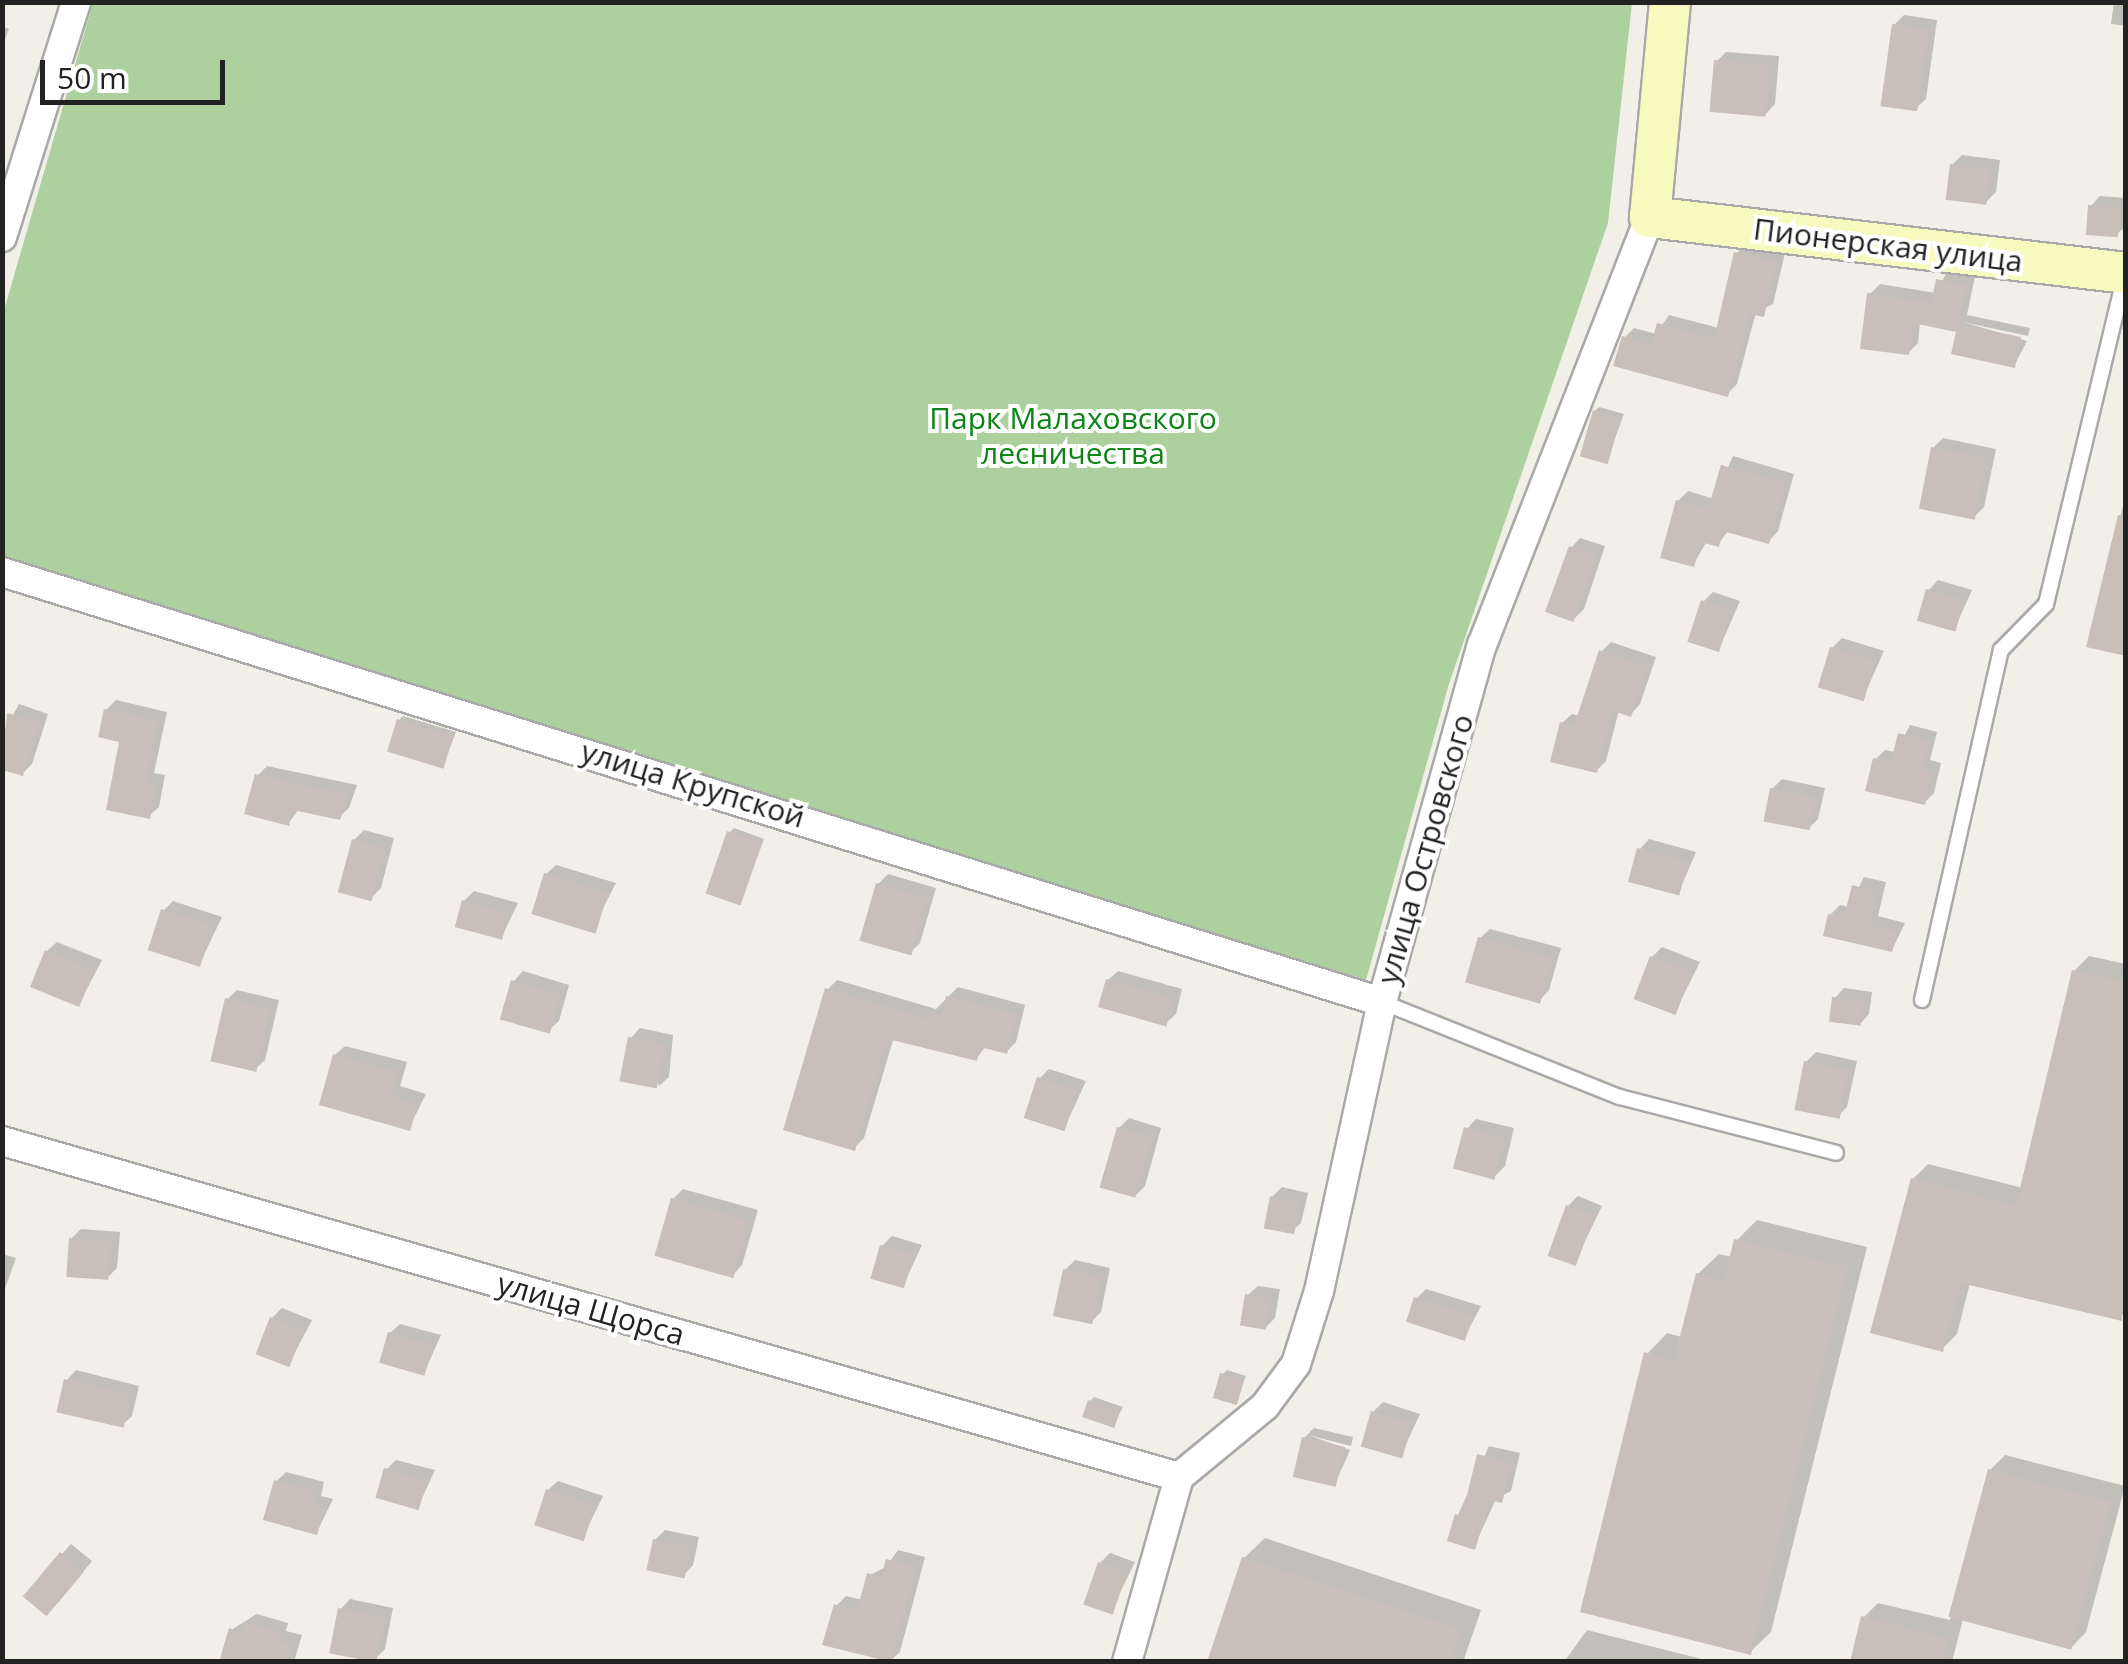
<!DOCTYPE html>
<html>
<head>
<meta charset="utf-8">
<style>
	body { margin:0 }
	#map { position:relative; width:2128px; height:1664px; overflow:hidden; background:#f2efe9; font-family:"Open Sans",sans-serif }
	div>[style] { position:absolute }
	.forest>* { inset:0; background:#add19e }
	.shadow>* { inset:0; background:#0003 }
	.building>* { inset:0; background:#c7bfb8; transform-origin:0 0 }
	.roads { filter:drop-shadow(2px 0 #a9a9a9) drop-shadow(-2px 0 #a9a9a9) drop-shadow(0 2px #a9a9a9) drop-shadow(0 -2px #a9a9a9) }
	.lane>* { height:14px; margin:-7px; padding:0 7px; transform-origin:7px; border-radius:7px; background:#fff }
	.street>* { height:28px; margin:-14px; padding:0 14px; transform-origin:14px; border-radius:14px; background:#fff }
	.secondary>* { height:40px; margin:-20px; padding:0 20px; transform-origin:20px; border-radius:20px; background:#f7fabf }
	span { translate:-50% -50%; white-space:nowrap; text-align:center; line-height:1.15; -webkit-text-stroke:8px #fff; paint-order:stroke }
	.street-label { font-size:30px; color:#222 }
	.park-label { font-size:30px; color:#0c8416 }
	.frame { position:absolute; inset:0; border:5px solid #222; pointer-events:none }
	.scale { position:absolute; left:40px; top:60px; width:185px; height:45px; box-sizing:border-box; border:5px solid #222; border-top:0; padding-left:12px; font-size:30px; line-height:35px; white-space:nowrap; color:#222; -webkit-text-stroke:8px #fff; paint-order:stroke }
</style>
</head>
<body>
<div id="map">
	<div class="forest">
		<i style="clip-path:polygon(93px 3px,1632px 3px,1608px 223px,1449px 684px,1366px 980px,3px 559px,2px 317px)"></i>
	</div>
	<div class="shadow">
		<i style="clip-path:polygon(2114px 2px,2126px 2px,2126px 26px,2111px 24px)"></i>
		<i style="clip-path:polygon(1904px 15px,1937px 20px,1926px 99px,1916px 108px,1894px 25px)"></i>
		<i style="clip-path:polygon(2px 26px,9px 29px,2px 48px)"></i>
		<i style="clip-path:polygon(1726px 52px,1779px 56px,1775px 104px,1766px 114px,1716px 62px)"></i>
		<i style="clip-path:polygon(1962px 155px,2000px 160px,1996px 192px,1986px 202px,1952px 165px)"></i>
		<i style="clip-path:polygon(2100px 196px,2126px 198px,2126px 226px,2117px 234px,2091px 206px)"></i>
		<i style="clip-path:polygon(1746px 243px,1785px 253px,1773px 304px,1756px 312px,1737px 384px,1727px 394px,1624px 338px,1634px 328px,1656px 334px,1669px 315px,1719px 328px,1737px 253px)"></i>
		<i style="clip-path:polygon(1948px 270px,1975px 276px,1967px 315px,2030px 328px,2028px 336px,1963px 322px,2027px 341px,2014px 366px,1959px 330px,1920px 322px,1918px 343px,1908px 353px,1870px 294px,1880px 284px,1936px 293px)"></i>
		<i style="clip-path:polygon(1599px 407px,1624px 414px,1606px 462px,1595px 411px)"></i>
		<i style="clip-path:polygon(1943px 438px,1996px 449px,1984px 507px,1974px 517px,1933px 448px)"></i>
		<i style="clip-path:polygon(1733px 456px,1794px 474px,1778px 531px,1769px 541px,1729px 530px,1718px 544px,1707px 541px,1693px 565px,1678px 501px,1688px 491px,1714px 499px)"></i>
		<i style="clip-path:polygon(2126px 493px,2126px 654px,2089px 645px)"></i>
		<i style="clip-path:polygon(1580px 538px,1605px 546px,1584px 609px,1574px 619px,1571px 548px)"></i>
		<i style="clip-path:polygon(1938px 580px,1972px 590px,1954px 630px,1929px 590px)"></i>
		<i style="clip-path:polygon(1713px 592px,1740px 601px,1719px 649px,1703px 602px)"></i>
		<i style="clip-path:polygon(1842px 638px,1884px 651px,1863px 698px,1832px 648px)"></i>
		<i style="clip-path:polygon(1611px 642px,1656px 657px,1640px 704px,1631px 714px,1619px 710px,1606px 761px,1596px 771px,1562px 723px,1572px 714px,1580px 716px,1601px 652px)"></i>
		<i style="clip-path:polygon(116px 700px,167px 712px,154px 773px,165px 775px,159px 807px,149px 816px,106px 710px)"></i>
		<i style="clip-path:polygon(19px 704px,48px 714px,32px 764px,22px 774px,2px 767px,2px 735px)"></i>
		<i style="clip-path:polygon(403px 716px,456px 732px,442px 767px,399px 720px)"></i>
		<i style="clip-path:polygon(1910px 725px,1937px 732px,1930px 760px,1941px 763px,1934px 793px,1924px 803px,1876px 759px,1885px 750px,1896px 752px)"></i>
		<i style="clip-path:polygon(267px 766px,357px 785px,349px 808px,339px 817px,299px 809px,288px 824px,257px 776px)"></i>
		<i style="clip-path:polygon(1782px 779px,1825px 788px,1818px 819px,1808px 829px,1772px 789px)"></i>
		<i style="clip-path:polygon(734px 828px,764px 839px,740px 903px,730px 832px)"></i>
		<i style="clip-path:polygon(364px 830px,394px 838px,381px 888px,371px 898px,354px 840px)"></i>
		<i style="clip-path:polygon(1649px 839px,1696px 852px,1678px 894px,1640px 849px)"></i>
		<i style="clip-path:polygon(556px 865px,616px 883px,592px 930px,546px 874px)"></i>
		<i style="clip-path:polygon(888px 874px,936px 888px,920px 943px,910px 953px,878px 884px)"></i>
		<i style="clip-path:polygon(1864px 877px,1886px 882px,1878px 916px,1905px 923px,1892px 950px,1830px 915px,1840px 905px,1849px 907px)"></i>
		<i style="clip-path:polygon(474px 891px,518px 903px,502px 936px,464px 901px)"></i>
		<i style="clip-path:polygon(173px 901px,222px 917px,199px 965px,164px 910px)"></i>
		<i style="clip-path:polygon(1490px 929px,1561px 948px,1549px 990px,1540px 1000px,1480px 938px)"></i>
		<i style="clip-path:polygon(57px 942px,102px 960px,79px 1004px,47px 951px)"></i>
		<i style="clip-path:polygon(1662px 947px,1700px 962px,1675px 1012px,1652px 957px)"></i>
		<i style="clip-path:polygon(2089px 956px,2126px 964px,2126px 1315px,1970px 1283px,1957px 1334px,1942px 1349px,1913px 1179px,1928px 1164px,2023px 1188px,2074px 971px)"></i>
		<i style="clip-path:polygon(523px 971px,569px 985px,559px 1021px,549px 1030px,514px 981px)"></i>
		<i style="clip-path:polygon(1118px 971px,1182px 989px,1176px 1014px,1166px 1023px,1108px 980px)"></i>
		<i style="clip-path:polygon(837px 980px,936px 1009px,958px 987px,1025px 1005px,1016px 1042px,1006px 1052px,986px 1046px,976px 1059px,894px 1037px,864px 1138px,854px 1148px,827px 990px)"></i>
		<i style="clip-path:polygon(1844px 988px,1872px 992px,1869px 1014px,1860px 1024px,1835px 998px)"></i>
		<i style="clip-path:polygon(237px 990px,279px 1000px,265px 1060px,255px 1069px,227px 1000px)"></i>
		<i style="clip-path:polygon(640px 1028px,673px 1035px,669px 1077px,659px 1086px,631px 1038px)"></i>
		<i style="clip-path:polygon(345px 1046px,407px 1062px,400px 1086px,426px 1094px,409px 1128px,335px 1055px)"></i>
		<i style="clip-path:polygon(1816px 1052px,1857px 1061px,1847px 1107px,1837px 1117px,1806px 1062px)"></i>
		<i style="clip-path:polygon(1049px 1069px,1086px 1081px,1064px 1129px,1039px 1079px)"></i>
		<i style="clip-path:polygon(1129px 1118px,1161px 1128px,1145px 1186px,1135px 1196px,1119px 1128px)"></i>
		<i style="clip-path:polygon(1476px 1119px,1514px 1128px,1505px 1166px,1495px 1176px,1467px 1129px)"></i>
		<i style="clip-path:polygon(1282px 1187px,1308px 1193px,1301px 1223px,1291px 1232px,1272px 1197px)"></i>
		<i style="clip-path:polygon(683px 1189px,758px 1210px,742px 1265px,733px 1275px,673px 1199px)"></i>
		<i style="clip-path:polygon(1578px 1196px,1602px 1206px,1574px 1264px,1568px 1206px)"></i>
		<i style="clip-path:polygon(1757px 1220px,1867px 1247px,1771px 1632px,1750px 1652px,1647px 1354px,1667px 1333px,1682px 1337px,1698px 1274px,1719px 1254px,1732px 1257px,1737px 1240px)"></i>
		<i style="clip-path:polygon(81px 1229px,120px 1232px,117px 1268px,107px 1278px,71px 1239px)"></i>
		<i style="clip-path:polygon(892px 1236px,922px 1245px,903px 1286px,882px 1246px)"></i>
		<i style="clip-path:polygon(2px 1254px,16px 1258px,2px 1297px)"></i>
		<i style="clip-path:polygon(1075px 1260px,1110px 1268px,1101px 1312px,1091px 1322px,1065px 1270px)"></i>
		<i style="clip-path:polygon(1258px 1286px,1280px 1289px,1275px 1318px,1266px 1327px,1248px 1295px)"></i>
		<i style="clip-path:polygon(1426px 1289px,1481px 1306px,1464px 1338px,1417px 1298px)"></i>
		<i style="clip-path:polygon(282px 1308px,312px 1320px,289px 1364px,272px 1318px)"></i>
		<i style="clip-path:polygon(400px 1324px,441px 1335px,424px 1373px,390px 1333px)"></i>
		<i style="clip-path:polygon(76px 1370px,139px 1386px,132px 1416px,122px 1425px,67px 1380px)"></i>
		<i style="clip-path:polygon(1227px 1370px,1246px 1376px,1236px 1402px,1223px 1374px)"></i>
		<i style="clip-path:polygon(1094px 1397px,1123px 1407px,1113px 1426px,1090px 1401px)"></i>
		<i style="clip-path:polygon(1383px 1402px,1420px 1414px,1401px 1455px,1373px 1412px)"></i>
		<i style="clip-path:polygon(1314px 1428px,1353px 1437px,1351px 1446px,1308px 1435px,1350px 1450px,1335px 1484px,1304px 1438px)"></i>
		<i style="clip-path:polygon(1489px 1446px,1520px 1453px,1511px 1491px,1496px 1499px,1474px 1547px,1458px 1515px)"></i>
		<i style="clip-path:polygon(2005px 1455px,2125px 1486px,2086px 1632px,2071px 1648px,1963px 1619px,1952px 1662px,1852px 1662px,1863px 1618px,1878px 1603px,1950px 1620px,1990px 1470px)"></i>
		<i style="clip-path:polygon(396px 1460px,435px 1470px,418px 1507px,387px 1469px)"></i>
		<i style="clip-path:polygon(286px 1472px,324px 1482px,321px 1496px,333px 1499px,317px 1532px,276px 1482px)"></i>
		<i style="clip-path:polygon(558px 1481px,603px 1496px,582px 1539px,548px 1490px)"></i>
		<i style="clip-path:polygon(665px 1530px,699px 1537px,693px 1565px,684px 1575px,655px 1540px)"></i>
		<i style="clip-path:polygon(1265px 1538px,1481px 1610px,1463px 1662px,1210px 1662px,1244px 1558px)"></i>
		<i style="clip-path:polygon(71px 1544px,92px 1561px,57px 1604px,62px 1554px)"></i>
		<i style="clip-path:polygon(898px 1550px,925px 1557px,900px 1652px,890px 1661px,836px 1606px,846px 1596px,863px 1600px,870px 1575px,886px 1567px)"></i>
		<i style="clip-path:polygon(1110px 1553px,1135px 1562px,1111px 1611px,1100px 1563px)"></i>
		<i style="clip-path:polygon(350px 1599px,393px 1608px,385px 1649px,375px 1659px,341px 1609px)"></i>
		<i style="clip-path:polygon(257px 1614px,288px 1623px,286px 1631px,302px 1635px,294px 1662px,240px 1662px,231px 1630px)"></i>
		<i style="clip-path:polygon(1587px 1630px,1713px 1662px,1564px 1662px)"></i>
	</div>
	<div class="building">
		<i style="left:1892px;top:24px;width:37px;height:83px;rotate:8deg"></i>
		<i style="left:1714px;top:60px;width:56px;height:52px;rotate:5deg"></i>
		<i style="left:1950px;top:164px;width:41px;height:36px;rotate:7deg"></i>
		<i style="left:2088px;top:205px;width:32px;height:30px;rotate:4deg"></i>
		<i style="clip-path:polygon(1734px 252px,1777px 262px,1764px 317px,1750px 314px,1728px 397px,1613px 366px,1622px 336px,1651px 344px,1657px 323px,1714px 339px)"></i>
		<i style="clip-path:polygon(1936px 279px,1967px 286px,1958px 324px,2021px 337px,2015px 368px,1951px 354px,1956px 332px,1913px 323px,1909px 355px,1860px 349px,1867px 293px,1931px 303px)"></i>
		<i style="left:1593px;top:410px;width:29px;height:48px;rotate:16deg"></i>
		<i style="left:1931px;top:447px;width:57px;height:63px;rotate:11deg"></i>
		<i style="clip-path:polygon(1721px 465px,1786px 483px,1769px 544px,1723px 531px,1719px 547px,1701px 542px,1694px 567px,1660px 558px,1676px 500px,1708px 509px)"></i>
		<i style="clip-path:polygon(2118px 515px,2126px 516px,2126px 656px,2086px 647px)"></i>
		<i style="left:1569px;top:546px;width:30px;height:70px;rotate:20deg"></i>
		<i style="left:1926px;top:589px;width:40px;height:33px;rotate:16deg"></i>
		<i style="left:1701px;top:600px;width:33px;height:44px;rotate:18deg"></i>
		<i style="left:1830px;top:647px;width:48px;height:42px;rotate:17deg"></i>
		<i style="clip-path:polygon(1599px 650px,1648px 667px,1631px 717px,1613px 711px,1597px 773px,1550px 762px,1560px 722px,1574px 726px)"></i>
		<i style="clip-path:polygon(104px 709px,159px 721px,146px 782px,157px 784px,150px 819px,106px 810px,119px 742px,98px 737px)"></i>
		<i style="clip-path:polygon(7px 713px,40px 723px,23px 776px,2px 770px)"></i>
		<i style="left:397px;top:719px;width:59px;height:34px;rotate:17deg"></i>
		<i style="clip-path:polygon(1898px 733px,1929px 741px,1922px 770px,1933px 772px,1925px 805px,1865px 791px,1873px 758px,1891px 762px)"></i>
		<i style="clip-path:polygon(255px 774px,349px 795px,340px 820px,293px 810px,289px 826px,244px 814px)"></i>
		<i style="left:1770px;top:788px;width:47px;height:34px;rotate:11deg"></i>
		<i style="left:727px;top:831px;width:37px;height:66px;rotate:19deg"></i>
		<i style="left:352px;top:839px;width:35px;height:55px;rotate:15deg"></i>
		<i style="left:1637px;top:848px;width:53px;height:35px;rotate:15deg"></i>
		<i style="left:544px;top:873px;width:67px;height:43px;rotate:17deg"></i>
		<i style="left:876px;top:883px;width:54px;height:60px;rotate:16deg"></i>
		<i style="clip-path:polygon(1852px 885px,1877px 892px,1869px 925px,1897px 932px,1892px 952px,1823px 936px,1828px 914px,1844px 917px)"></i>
		<i style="left:462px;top:900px;width:49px;height:28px;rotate:15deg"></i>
		<i style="left:161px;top:909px;width:55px;height:43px;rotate:18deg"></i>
		<i style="left:1478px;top:937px;width:78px;height:47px;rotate:16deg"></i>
		<i style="left:45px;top:950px;width:53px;height:40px;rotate:22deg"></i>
		<i style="left:1650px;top:956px;width:45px;height:46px;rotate:21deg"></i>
		<i style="clip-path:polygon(2072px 970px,2126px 982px,2122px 1321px,1961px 1283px,1943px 1352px,1870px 1333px,1911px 1178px,2016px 1205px)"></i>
		<i style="left:1106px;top:979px;width:71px;height:29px;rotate:16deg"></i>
		<i style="left:511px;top:980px;width:52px;height:41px;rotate:16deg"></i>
		<i style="clip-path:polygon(825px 988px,928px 1019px,930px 1012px,941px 1015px,946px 996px,1017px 1014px,1007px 1054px,980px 1047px,977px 1061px,888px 1039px,855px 1151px,783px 1130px)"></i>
		<i style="left:1832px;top:997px;width:32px;height:25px;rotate:7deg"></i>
		<i style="left:225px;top:998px;width:47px;height:65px;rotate:13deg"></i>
		<i style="left:628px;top:1037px;width:38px;height:45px;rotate:11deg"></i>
		<i style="clip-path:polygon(333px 1054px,398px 1072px,392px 1096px,418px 1104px,410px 1131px,319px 1105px)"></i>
		<i style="left:1804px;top:1061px;width:46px;height:50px;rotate:11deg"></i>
		<i style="left:1037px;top:1077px;width:43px;height:43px;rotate:18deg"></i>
		<i style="left:1117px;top:1127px;width:37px;height:63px;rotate:16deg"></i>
		<i style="left:1464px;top:1127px;width:43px;height:43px;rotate:15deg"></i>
		<i style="left:1270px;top:1196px;width:31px;height:33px;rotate:11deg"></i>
		<i style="left:671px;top:1198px;width:82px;height:60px;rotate:16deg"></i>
		<i style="left:1566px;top:1205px;width:30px;height:54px;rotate:20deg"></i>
		<i style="left:69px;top:1238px;width:42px;height:39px;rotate:4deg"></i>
		<i style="clip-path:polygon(1734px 1239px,1848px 1267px,1751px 1655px,1580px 1612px,1644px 1352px,1674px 1360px,1696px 1273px,1724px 1280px)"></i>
		<i style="left:880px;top:1245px;width:35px;height:35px;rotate:16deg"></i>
		<i style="left:1063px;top:1269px;width:40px;height:48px;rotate:12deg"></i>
		<i style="left:1245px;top:1294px;width:26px;height:32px;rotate:9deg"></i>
		<i style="left:1414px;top:1297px;width:62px;height:26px;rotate:18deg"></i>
		<i style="left:270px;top:1317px;width:36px;height:40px;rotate:21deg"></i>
		<i style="left:388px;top:1332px;width:47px;height:32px;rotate:16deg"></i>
		<i style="left:1220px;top:1373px;width:25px;height:26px;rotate:16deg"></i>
		<i style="left:64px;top:1379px;width:69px;height:34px;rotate:13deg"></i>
		<i style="left:1088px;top:1400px;width:34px;height:18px;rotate:19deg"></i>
		<i style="left:1371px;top:1411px;width:43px;height:37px;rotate:16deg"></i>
		<i style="left:1302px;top:1437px;width:44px;height:41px;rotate:13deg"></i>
		<i style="clip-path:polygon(1477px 1454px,1512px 1463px,1502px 1503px,1490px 1500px,1475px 1550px,1447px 1541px,1455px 1514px,1462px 1516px)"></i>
		<i style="left:384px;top:1468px;width:45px;height:31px;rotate:16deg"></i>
		<i style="left:1988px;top:1469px;width:127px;height:153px;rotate:15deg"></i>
		<i style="clip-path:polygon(274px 1480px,316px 1492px,313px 1505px,325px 1508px,317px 1535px,263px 1520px)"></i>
		<i style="left:546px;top:1489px;width:52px;height:38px;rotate:18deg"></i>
		<i style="left:653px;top:1539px;width:39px;height:32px;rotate:12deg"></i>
		<i style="left:60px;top:1552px;width:31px;height:58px;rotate:40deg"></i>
		<i style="clip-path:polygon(1242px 1557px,1462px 1630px,1451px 1662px,1207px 1662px)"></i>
		<i style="clip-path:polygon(886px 1559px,917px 1567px,891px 1662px,822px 1645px,834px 1604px,857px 1611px,867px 1573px,881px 1577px)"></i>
		<i style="left:1098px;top:1562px;width:31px;height:45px;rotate:19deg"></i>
		<i style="left:338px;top:1608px;width:48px;height:46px;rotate:11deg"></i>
		<i style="clip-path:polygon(1861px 1616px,1948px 1638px,1942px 1662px,1850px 1662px)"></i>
		<i style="clip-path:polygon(245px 1622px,280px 1633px,278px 1640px,294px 1645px,289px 1662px,219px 1662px,229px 1628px,242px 1632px)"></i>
	</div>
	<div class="roads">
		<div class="lane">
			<i style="left:1922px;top:1000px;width:359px;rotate:-77.3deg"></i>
			<i style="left:2001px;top:650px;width:64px;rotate:-45.6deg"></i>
			<i style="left:2046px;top:604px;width:339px;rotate:-76.5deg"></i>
			<i style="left:1382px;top:1002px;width:256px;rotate:21.8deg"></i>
			<i style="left:1620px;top:1097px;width:223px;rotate:14.5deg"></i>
		</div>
		<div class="street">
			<i style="left:2px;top:237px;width:246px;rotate:-72.5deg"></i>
			<i style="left:2px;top:572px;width:1445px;rotate:17.31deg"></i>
			<i style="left:2px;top:1141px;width:1224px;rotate:15.93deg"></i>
			<i style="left:1127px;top:1662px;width:192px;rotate:-74.3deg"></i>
			<i style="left:1179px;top:1477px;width:112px;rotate:-39.5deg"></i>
			<i style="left:1265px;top:1406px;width:52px;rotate:-53.6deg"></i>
			<i style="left:1296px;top:1364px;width:77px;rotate:-72.5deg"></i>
			<i style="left:1319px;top:1291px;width:296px;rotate:-77.7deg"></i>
			<i style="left:1382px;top:1002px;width:371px;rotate:-74.4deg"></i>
			<i style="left:1482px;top:645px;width:460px;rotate:-68.6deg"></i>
		</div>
		<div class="secondary">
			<i style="left:1670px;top:2px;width:216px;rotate:95.3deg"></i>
			<i style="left:1650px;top:217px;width:479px;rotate:6.7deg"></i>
		</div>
	</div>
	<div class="street-label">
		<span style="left:1888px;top:245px;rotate:7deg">Пионерская улица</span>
		<span style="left:693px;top:784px;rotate:17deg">улица Крупской</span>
		<span style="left:1425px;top:849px;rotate:-74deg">улица Островского</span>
		<span style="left:591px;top:1309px;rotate:16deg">улица Щорса</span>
	</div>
	<div class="park-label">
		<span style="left:1073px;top:435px">Парк Малаховского<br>лесничества</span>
	</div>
	<div class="frame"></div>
	<div class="scale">50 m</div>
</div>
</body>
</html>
